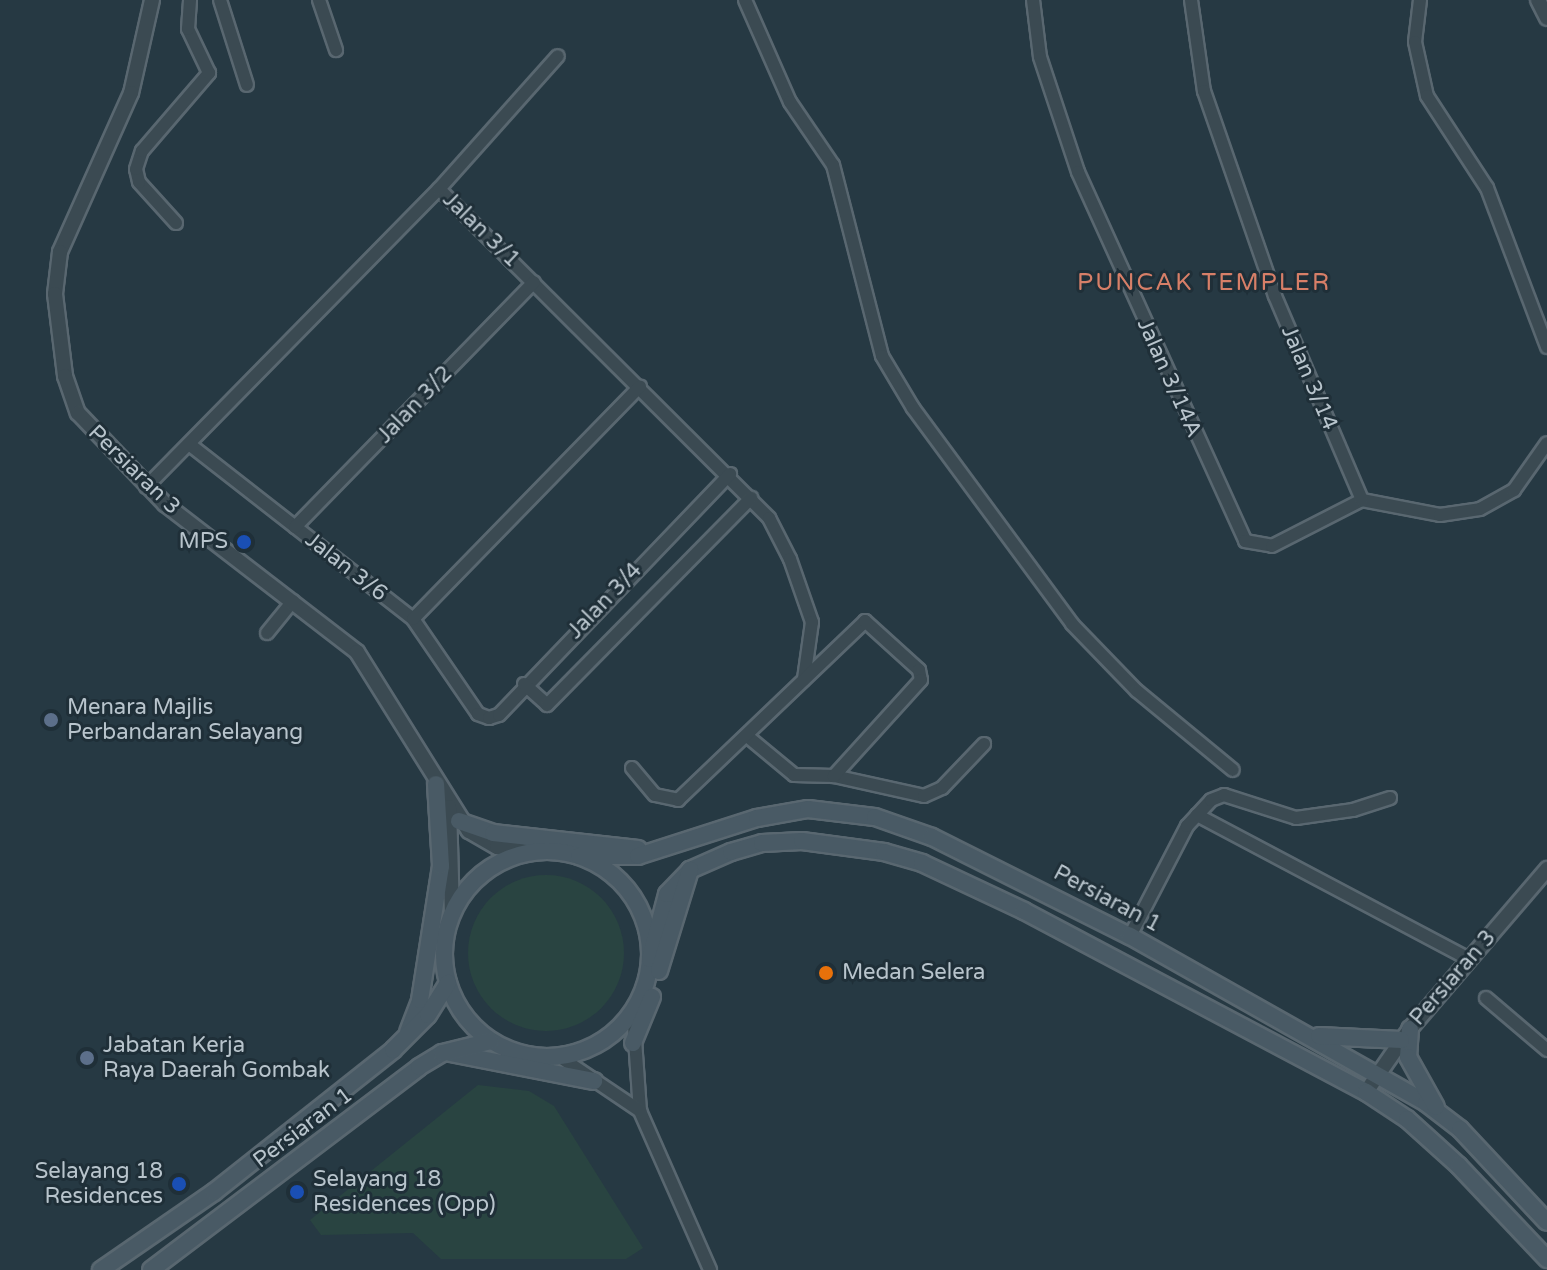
<!DOCTYPE html>
<html>
<head>
<meta charset="utf-8">
<style>
	body { margin:0 }
	#map { position:relative; width:1547px; height:1270px; overflow:hidden; background:#263943; font-family:"Varela Round",sans-serif }
	div>[style] { position:absolute }
	.green>* { inset:0; background:#294441 }
	.round { border-radius:50% }
	.roads { filter:drop-shadow(2px 0 #596770) drop-shadow(-2px 0 #596770) drop-shadow(0 2px #596770) drop-shadow(0 -2px #596770) }
	.minor>* { height:12px; margin:-6px; padding:0 6px; transform-origin:6px; border-radius:6px; background:#3b4a52 }
	.tertiary>* { height:14px; margin:-7px; padding:0 7px; transform-origin:7px; border-radius:7px; background:#3b4a52 }
	.secondary>* { height:16px; margin:-8px; padding:0 8px; transform-origin:8px; border-radius:8px; background:#495a65 }
	.secondary>.ring { margin:-8px; padding:0; box-sizing:content-box; background:none; border:16px solid #495a65; border-radius:50% }
	.dots>* { width:22px; height:22px; translate:-50% -50%; box-sizing:border-box; border:4px solid #1f2f38; border-radius:50% }
	span { translate:-50% -50%; white-space:nowrap; text-align:center; line-height:1.15; -webkit-text-stroke:6px #1f2f38; paint-order:stroke }
	.street-label { font-size:22px; color:#b8c4cc }
	.poi-label { font-size:22px; color:#b8c4cc }
	.right { translate:-100% -50%; text-align:right }
	.left { translate:0 -50%; text-align:left }
	.neighbourhood-label { font-size:24px; color:#d77f68; letter-spacing:2px }
</style>
</head>
<body>
<div id="map">
	<div class="green">
		<i class="round" style="left:468px;top:875px;width:156px;height:156px"></i>
		<i style="clip-path:polygon(478px 1085px,529px 1091px,554px 1106px,643px 1248px,626px 1259px,441px 1259px,413px 1233px,321px 1235px,310px 1220px)"></i>
	</div>
	<div class="roads">
		<div class="minor">
			<i style="left:220px;top:0;width:89px;rotate:72.4deg"></i>
			<i style="left:319px;top:0;width:53px;rotate:71.2deg"></i>
			<i style="left:745px;top:0;width:111px;rotate:66.2deg"></i>
			<i style="left:790px;top:102px;width:76px;rotate:55.7deg"></i>
			<i style="left:833px;top:165px;width:197px;rotate:75.6deg"></i>
			<i style="left:882px;top:356px;width:61px;rotate:59.2deg"></i>
			<i style="left:913px;top:408px;width:268px;rotate:53.6deg"></i>
			<i style="left:1072px;top:624px;width:93px;rotate:45.9deg"></i>
			<i style="left:1137px;top:691px;width:124px;rotate:39.5deg"></i>
			<i style="left:1033px;top:0;width:57px;rotate:83deg"></i>
			<i style="left:1040px;top:57px;width:121px;rotate:71.7deg"></i>
			<i style="left:1078px;top:172px;width:405px;rotate:65.6deg"></i>
			<i style="left:1245px;top:541px;width:27px;rotate:10deg"></i>
			<i style="left:1272px;top:546px;width:101px;rotate:-27.1deg"></i>
			<i style="left:1362px;top:500px;width:79px;rotate:10.9deg"></i>
			<i style="left:1440px;top:515px;width:40px;rotate:-8.5deg"></i>
			<i style="left:1480px;top:509px;width:39px;rotate:-29deg"></i>
			<i style="left:1514px;top:490px;width:57px;rotate:-54.9deg"></i>
			<i style="left:1191px;top:0;width:92px;rotate:81.9deg"></i>
			<i style="left:1204px;top:91px;width:217px;rotate:70.9deg"></i>
			<i style="left:1275px;top:296px;width:222px;rotate:66.9deg"></i>
			<i style="left:1420px;top:0;width:42px;rotate:96.8deg"></i>
			<i style="left:1415px;top:42px;width:55px;rotate:77.5deg"></i>
			<i style="left:1427px;top:96px;width:110px;rotate:56.9deg"></i>
			<i style="left:1487px;top:188px;width:170px;rotate:69.3deg"></i>
			<i style="left:439px;top:189px;width:466px;rotate:44.9deg"></i>
			<i style="left:769px;top:518px;width:46px;rotate:62.9deg"></i>
			<i style="left:790px;top:559px;width:67px;rotate:70.8deg"></i>
			<i style="left:812px;top:622px;width:58px;rotate:98deg"></i>
			<i style="left:176px;top:223px;width:55px;rotate:-132.1deg"></i>
			<i style="left:139px;top:182px;width:13px;rotate:-103deg"></i>
			<i style="left:136px;top:169px;width:19px;rotate:-72deg"></i>
			<i style="left:142px;top:151px;width:103px;rotate:-49.3deg"></i>
			<i style="left:209px;top:73px;width:49px;rotate:-115.5deg"></i>
			<i style="left:188px;top:29px;width:29px;rotate:-86deg"></i>
			<i style="left:189px;top:444px;width:284px;rotate:38deg"></i>
			<i style="left:413px;top:619px;width:115px;rotate:55.6deg"></i>
			<i style="left:478px;top:714px;width:12px;rotate:20deg"></i>
			<i style="left:489px;top:718px;width:10px;rotate:-17deg"></i>
			<i style="left:499px;top:715px;width:334px;rotate:-46.2deg"></i>
			<i style="left:146px;top:487px;width:418px;rotate:-45.5deg"></i>
			<i style="left:439px;top:189px;width:178px;rotate:-48.2deg"></i>
			<i style="left:295px;top:527px;width:342px;rotate:-45.7deg"></i>
			<i style="left:413px;top:619px;width:325px;rotate:-45.7deg"></i>
			<i style="left:267px;top:633px;width:41px;rotate:-50.9deg"></i>
			<i style="left:524px;top:684px;width:31px;rotate:42deg"></i>
			<i style="left:547px;top:705px;width:291px;rotate:-45.4deg"></i>
			<i style="left:747px;top:736px;width:61px;rotate:39.7deg"></i>
			<i style="left:794px;top:775px;width:40px;rotate:1.4deg"></i>
			<i style="left:834px;top:776px;width:92px;rotate:12.5deg"></i>
			<i style="left:924px;top:796px;width:20px;rotate:-24deg"></i>
			<i style="left:942px;top:788px;width:61px;rotate:-46.3deg"></i>
			<i style="left:632px;top:768px;width:35px;rotate:50deg"></i>
			<i style="left:655px;top:795px;width:24px;rotate:12deg"></i>
			<i style="left:678px;top:800px;width:259px;rotate:-43.7deg"></i>
			<i style="left:865px;top:621px;width:73px;rotate:42.2deg"></i>
			<i style="left:919px;top:670px;width:10px;rotate:79deg"></i>
			<i style="left:921px;top:680px;width:130px;rotate:132.2deg"></i>
			<i style="left:1197px;top:815px;width:308px;rotate:27.9deg"></i>
			<i style="left:1130px;top:936px;width:124px;rotate:-62.6deg"></i>
			<i style="left:1187px;top:826px;width:35px;rotate:-47deg"></i>
			<i style="left:1211px;top:800px;width:14px;rotate:-21deg"></i>
			<i style="left:1224px;top:795px;width:76px;rotate:17.7deg"></i>
			<i style="left:1296px;top:818px;width:58px;rotate:-8deg"></i>
			<i style="left:1353px;top:810px;width:39px;rotate:-18deg"></i>
			<i style="left:1486px;top:998px;width:80px;rotate:40.4deg"></i>
			<i style="left:633px;top:1011px;width:100px;rotate:86deg"></i>
			<i style="left:640px;top:1111px;width:174px;rotate:66.2deg"></i>
			<i style="left:560px;top:1057px;width:97px;rotate:34deg"></i>
		</div>
		<div class="tertiary">
			<i style="left:152px;top:0;width:95px;rotate:102.7deg"></i>
			<i style="left:131px;top:93px;width:174px;rotate:114.1deg"></i>
			<i style="left:60px;top:252px;width:42px;rotate:96.8deg"></i>
			<i style="left:55px;top:294px;width:83px;rotate:83deg"></i>
			<i style="left:65px;top:376px;width:39px;rotate:71deg"></i>
			<i style="left:78px;top:413px;width:126px;rotate:46.3deg"></i>
			<i style="left:165px;top:504px;width:242px;rotate:37.6deg"></i>
			<i style="left:357px;top:652px;width:211px;rotate:58deg"></i>
			<i style="left:469px;top:831px;width:32px;rotate:30deg"></i>
			<i style="left:497px;top:847px;width:33px;rotate:9deg"></i>
			<i style="left:1538px;top:0;width:20px;rotate:63deg"></i>
			<i style="left:449px;top:807px;width:108px;rotate:88.4deg"></i>
			<i style="left:1366px;top:1092px;width:77px;rotate:-55.1deg"></i>
			<i style="left:1410px;top:1029px;width:211px;rotate:-49.4deg"></i>
		</div>
		<div class="secondary">
			<i style="left:459px;top:821px;width:36px;rotate:19deg"></i>
			<i style="left:493px;top:833px;width:146px;rotate:6.3deg"></i>
			<i class="ring" style="left:444px;top:851px;width:190px;height:190px"></i>
			<i style="left:579px;top:856px;width:59px"></i>
			<i style="left:638px;top:856px;width:125px;rotate:-17.7deg"></i>
			<i style="left:757px;top:818px;width:52px;rotate:-10deg"></i>
			<i style="left:808px;top:809px;width:67px;rotate:6.8deg"></i>
			<i style="left:875px;top:817px;width:60px;rotate:19.3deg"></i>
			<i style="left:932px;top:837px;width:221px;rotate:26.6deg"></i>
			<i style="left:1130px;top:936px;width:340px;rotate:29.4deg"></i>
			<i style="left:1426px;top:1103px;width:43px;rotate:37.4deg"></i>
			<i style="left:1460px;top:1129px;width:127px;rotate:46.9deg"></i>
			<i style="left:650px;top:959px;width:67px;rotate:-75.3deg"></i>
			<i style="left:667px;top:894px;width:33px;rotate:-46deg"></i>
			<i style="left:690px;top:870px;width:45px;rotate:-23.7deg"></i>
			<i style="left:731px;top:852px;width:32px;rotate:-16deg"></i>
			<i style="left:762px;top:843px;width:40px;rotate:-2.9deg"></i>
			<i style="left:802px;top:841px;width:83px;rotate:7.6deg"></i>
			<i style="left:884px;top:852px;width:40px;rotate:16deg"></i>
			<i style="left:922px;top:863px;width:113px;rotate:25.2deg"></i>
			<i style="left:1024px;top:911px;width:387px;rotate:27.9deg"></i>
			<i style="left:1366px;top:1092px;width:49px;rotate:33.4deg"></i>
			<i style="left:1407px;top:1119px;width:70px;rotate:42.1deg"></i>
			<i style="left:1459px;top:1166px;width:128px;rotate:46.6deg"></i>
			<i style="left:659px;top:971px;width:106px;rotate:-72.9deg"></i>
			<i style="left:1410px;top:1029px;width:28px;rotate:94deg"></i>
			<i style="left:1408px;top:1057px;width:57px;rotate:60.8deg"></i>
			<i style="left:408px;top:1032px;width:34px;rotate:-69deg"></i>
			<i style="left:420px;top:1000px;width:136px;rotate:-81.1deg"></i>
			<i style="left:441px;top:866px;width:82px;rotate:-93.5deg"></i>
			<i style="left:1319px;top:1036px;width:82px;rotate:2.8deg"></i>
			<i style="left:633px;top:1043px;width:50px;rotate:-67.6deg"></i>
			<i style="left:450px;top:1053px;width:147px;rotate:11deg"></i>
			<i style="left:101px;top:1270px;width:137px;rotate:-34.6deg"></i>
			<i style="left:214px;top:1192px;width:228px;rotate:-38.4deg"></i>
			<i style="left:393px;top:1050px;width:49px;rotate:-45deg"></i>
			<i style="left:428px;top:1015px;width:38px;rotate:-58deg"></i>
			<i style="left:151px;top:1270px;width:336px;rotate:-37.1deg"></i>
			<i style="left:419px;top:1067px;width:27px;rotate:-31deg"></i>
			<i style="left:442px;top:1053px;width:50px;rotate:-13.8deg"></i>
		</div>
	</div>
	<div class="dots">
		<i style="left:244px;top:542px;background:#1a4fb4"></i>
		<i style="left:51px;top:720px;background:#5c6f8a"></i>
		<i style="left:826px;top:973px;background:#e8710a"></i>
		<i style="left:87px;top:1058px;background:#5c6f8a"></i>
		<i style="left:179px;top:1184px;background:#1a4fb4"></i>
		<i style="left:297px;top:1192px;background:#1a4fb4"></i>
	</div>
	<div class="street-label">
		<span style="left:481px;top:230px;rotate:44deg">Jalan 3/1</span>
		<span style="left:1169px;top:378px;rotate:66deg">Jalan 3/14A</span>
		<span style="left:1309px;top:378px;rotate:67deg">Jalan 3/14</span>
		<span style="left:415px;top:405px;rotate:-46deg">Jalan 3/2</span>
		<span style="left:134px;top:470px;rotate:44deg">Persiaran 3</span>
		<span style="left:346px;top:567px;rotate:38deg">Jalan 3/6</span>
		<span style="left:605px;top:601px;rotate:-46deg">Jalan 3/4</span>
		<span style="left:1107px;top:899px;rotate:28deg">Persiaran 1</span>
		<span style="left:1453px;top:978px;rotate:-49deg">Persiaran 3</span>
		<span style="left:303px;top:1128px;rotate:-37deg">Persiaran 1</span>
	</div>
	<div class="poi-label">
		<span class="right" style="left:228px;top:542px">MPS</span>
		<span class="left" style="left:67px;top:720px">Menara Majlis<br>Perbandaran Selayang</span>
		<span class="left" style="left:842px;top:973px">Medan Selera</span>
		<span class="left" style="left:103px;top:1058px">Jabatan Kerja<br>Raya Daerah Gombak</span>
		<span class="right" style="left:163px;top:1184px">Selayang 18<br>Residences</span>
		<span class="left" style="left:313px;top:1192px">Selayang 18<br>Residences (Opp)</span>
	</div>
	<div class="neighbourhood-label">
		<span style="left:1204px;top:283px">PUNCAK TEMPLER</span>
	</div>
</div>
</body>
</html>
